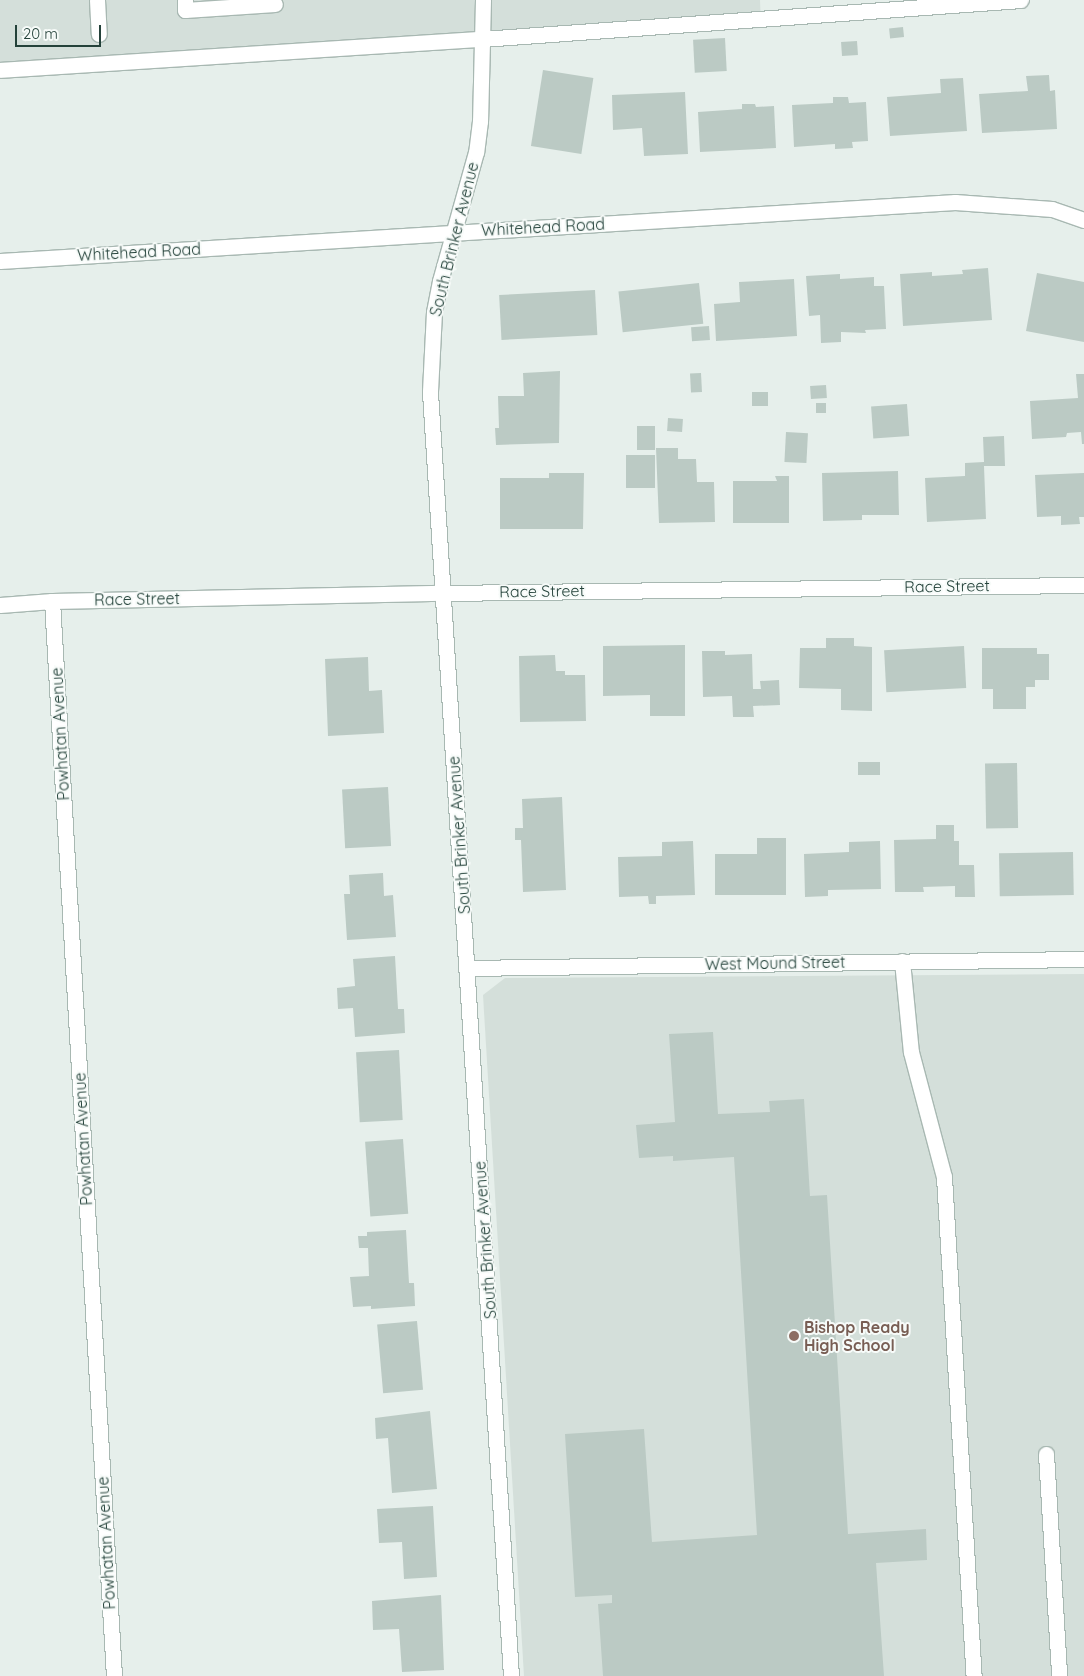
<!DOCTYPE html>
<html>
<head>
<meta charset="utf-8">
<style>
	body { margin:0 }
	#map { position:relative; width:1084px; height:1676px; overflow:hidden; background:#e6efeb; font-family:Quicksand,sans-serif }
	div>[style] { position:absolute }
	.built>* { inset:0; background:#d4dfda }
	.building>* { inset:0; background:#bbcac4; transform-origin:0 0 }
	.roads { filter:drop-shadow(1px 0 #a8b8b2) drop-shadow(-1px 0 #a8b8b2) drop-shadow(0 1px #a8b8b2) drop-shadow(0 -1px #a8b8b2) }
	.minor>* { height:15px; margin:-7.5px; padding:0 7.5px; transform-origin:7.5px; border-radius:7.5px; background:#fff }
	.dots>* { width:14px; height:14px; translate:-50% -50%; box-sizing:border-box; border:2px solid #f7fbf9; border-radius:50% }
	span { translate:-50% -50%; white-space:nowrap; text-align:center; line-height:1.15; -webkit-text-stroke:4px #f7fbf9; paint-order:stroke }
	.street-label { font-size:16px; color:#24423a }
	.education-label { font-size:16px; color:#785e54; font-weight:700 }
	.left { translate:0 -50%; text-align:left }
	.scale { position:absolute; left:15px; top:25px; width:86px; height:22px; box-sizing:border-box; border:2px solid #24423a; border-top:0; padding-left:6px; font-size:15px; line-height:18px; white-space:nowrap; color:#24423a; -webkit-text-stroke:4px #f7fbf9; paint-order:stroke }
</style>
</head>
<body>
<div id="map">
	<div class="built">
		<i style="clip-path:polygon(0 0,760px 0,761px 28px,0 74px)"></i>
		<i style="clip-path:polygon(1084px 974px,1084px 1676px,524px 1676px,483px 995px,505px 978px)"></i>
	</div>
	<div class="building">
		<i style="left:903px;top:27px;width:10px;height:14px;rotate:84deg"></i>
		<i style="left:725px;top:38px;width:33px;height:32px;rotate:87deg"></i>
		<i style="left:857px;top:41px;width:14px;height:16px;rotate:86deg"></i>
		<i style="left:543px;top:70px;width:51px;height:77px;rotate:9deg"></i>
		<i style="clip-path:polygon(1049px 75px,1050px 91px,1055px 90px,1057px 129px,982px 133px,979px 94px,1028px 91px,1026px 76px)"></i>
		<i style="clip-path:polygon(963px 78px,967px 131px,890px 136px,887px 97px,941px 93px,940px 79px)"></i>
		<i style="clip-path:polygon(685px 92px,688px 154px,644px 156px,642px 128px,613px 130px,612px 95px)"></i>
		<i style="clip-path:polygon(833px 97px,848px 97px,849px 103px,866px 102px,868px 141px,852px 142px,853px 148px,835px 149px,835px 144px,794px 147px,792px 105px,833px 103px)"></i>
		<i style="clip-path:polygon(742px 104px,755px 104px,756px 107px,774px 106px,776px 148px,700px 152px,698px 112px,742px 109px)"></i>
		<i style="clip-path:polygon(988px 268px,992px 320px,903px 326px,900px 274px,932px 272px,932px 276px,963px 274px,962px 270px)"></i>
		<i style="clip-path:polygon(1037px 273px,1084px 282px,1084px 342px,1026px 331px)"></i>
		<i style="clip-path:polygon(840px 274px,840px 279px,874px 277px,874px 286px,884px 286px,886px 329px,865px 330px,866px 333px,841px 332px,841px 342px,821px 343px,820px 315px,809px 316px,806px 276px)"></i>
		<i style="clip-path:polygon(794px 279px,797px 336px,716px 341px,714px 304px,740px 302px,739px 282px)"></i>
		<i style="left:699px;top:283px;width:41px;height:81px;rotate:84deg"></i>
		<i style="left:595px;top:290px;width:45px;height:96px;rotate:87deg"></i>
		<i style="left:709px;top:326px;width:14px;height:18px;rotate:86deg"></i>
		<i style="clip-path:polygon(560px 371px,559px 443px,496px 445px,495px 428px,499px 428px,498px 396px,524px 396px,523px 373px)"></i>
		<i style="left:701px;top:373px;width:19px;height:11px;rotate:87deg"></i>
		<i style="clip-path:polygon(1076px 374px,1084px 374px,1084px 444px,1082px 444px,1081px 432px,1067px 433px,1066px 437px,1032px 439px,1030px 401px,1078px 398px)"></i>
		<i style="left:826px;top:385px;width:13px;height:16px;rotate:86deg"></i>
		<i style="left:752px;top:392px;width:16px;height:14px"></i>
		<i style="left:816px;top:403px;width:10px;height:10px"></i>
		<i style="left:907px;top:404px;width:32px;height:36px;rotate:86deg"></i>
		<i style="left:668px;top:418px;width:15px;height:13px;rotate:4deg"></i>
		<i style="left:637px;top:426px;width:18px;height:24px"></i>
		<i style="left:786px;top:432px;width:22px;height:30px;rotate:3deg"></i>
		<i style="clip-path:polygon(1004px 436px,1005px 466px,984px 466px,986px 519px,927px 522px,925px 478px,965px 476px,965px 463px,984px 462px,983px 437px)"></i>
		<i style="clip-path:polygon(656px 448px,678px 448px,678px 459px,696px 459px,697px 482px,714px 482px,715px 522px,659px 523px)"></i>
		<i style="left:626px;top:455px;width:29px;height:33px"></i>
		<i style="clip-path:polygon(898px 471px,899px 515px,862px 515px,862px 520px,823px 521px,822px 473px)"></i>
		<i style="clip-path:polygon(549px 473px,584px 473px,583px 529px,500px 529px,500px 478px,549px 478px)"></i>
		<i style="clip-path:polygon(1084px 473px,1084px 517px,1079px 517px,1080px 524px,1061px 525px,1061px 516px,1037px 517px,1035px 475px)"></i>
		<i style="clip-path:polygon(775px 476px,789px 476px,789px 523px,733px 523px,733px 481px,777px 481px)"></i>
		<i style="clip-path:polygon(826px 638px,854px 638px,854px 646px,872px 647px,872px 711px,841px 710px,841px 689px,799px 688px,800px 648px,826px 648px)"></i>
		<i style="clip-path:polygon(685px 645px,685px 716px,650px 716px,650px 695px,603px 696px,603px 646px)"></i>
		<i style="left:964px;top:646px;width:42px;height:80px;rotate:87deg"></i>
		<i style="clip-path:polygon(982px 648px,1037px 648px,1037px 654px,1049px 654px,1049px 680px,1035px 680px,1035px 687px,1026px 687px,1026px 709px,993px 709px,993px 689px,982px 689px)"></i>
		<i style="clip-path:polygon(702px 651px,725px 651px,725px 655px,752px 654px,753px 689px,761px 689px,760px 681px,779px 680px,780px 705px,753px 706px,754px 717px,733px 717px,732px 696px,703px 697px)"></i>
		<i style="clip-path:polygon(555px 655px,556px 671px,565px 671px,565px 675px,585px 675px,586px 721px,520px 722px,519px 656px)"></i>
		<i style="clip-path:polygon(368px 657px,369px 691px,382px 690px,384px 733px,328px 736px,325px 659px)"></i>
		<i style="left:880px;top:762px;width:13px;height:22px;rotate:90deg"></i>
		<i style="left:1017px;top:763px;width:65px;height:32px;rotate:89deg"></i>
		<i style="left:388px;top:787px;width:59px;height:46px;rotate:87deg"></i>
		<i style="clip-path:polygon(562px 797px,566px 890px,523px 892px,521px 840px,515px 840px,515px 828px,523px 828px,522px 799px)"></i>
		<i style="clip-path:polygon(936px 825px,954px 825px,954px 841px,959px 841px,959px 865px,974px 865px,975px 897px,955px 897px,955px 886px,923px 887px,924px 892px,895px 892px,894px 840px,936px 839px)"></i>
		<i style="clip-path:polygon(757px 838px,786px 838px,786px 895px,715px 895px,715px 854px,757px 854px)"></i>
		<i style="clip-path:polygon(693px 841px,695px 895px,656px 896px,656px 904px,649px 904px,648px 896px,619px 897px,618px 857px,662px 856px,662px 842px)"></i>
		<i style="clip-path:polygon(880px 841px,881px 889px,828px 890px,828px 896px,805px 897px,804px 854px,849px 852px,849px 842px)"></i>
		<i style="left:1073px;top:852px;width:43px;height:74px;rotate:89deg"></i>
		<i style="clip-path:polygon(383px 873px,384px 896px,393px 895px,396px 937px,347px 940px,344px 894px,350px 894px,349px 875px)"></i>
		<i style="clip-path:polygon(395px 956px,398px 1009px,404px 1009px,405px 1033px,355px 1037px,353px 1008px,338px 1009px,337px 988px,355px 986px,353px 959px)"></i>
		<i style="clip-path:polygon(713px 1032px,718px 1114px,770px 1112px,769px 1101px,804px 1099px,810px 1196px,827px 1195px,848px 1534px,926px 1529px,927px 1560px,876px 1563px,884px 1676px,603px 1676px,598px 1604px,612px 1603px,612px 1595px,575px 1597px,565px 1434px,644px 1429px,652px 1542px,757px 1535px,734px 1157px,673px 1161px,673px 1156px,639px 1158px,636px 1125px,675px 1122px,669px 1034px)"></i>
		<i style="left:399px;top:1050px;width:70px;height:43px;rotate:87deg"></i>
		<i style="left:403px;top:1139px;width:75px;height:38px;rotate:86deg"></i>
		<i style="clip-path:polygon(406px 1230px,409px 1283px,414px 1283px,415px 1306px,371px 1309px,371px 1306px,353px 1307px,350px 1277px,369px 1276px,368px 1248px,359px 1248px,358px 1236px,367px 1236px,367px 1232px)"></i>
		<i style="left:417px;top:1321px;width:69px;height:40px;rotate:85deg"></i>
		<i style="clip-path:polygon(430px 1411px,437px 1489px,392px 1493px,388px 1438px,376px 1439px,375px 1418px)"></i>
		<i style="clip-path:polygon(433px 1506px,437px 1577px,404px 1579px,402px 1542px,379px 1543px,377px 1509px)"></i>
		<i style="clip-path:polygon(441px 1595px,444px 1670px,402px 1672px,399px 1629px,373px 1630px,372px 1601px)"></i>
	</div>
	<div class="roads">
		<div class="minor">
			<i style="left:97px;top:0;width:34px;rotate:87deg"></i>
			<i style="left:185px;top:0;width:10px;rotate:90deg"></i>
			<i style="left:185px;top:10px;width:90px;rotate:-3.8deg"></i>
			<i style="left:483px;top:0;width:121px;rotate:91.4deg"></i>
			<i style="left:480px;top:121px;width:31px;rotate:97deg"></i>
			<i style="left:476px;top:152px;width:134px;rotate:105.6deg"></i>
			<i style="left:440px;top:281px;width:32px;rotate:101deg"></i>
			<i style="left:434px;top:312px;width:80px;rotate:92.9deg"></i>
			<i style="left:430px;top:392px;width:1287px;rotate:86.39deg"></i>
			<i style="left:0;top:70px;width:483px;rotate:-3.7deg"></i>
			<i style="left:482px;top:39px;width:540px;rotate:-4.14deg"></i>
			<i style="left:0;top:261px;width:957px;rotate:-3.54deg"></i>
			<i style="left:955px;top:202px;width:97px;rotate:4.1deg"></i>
			<i style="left:1052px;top:209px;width:34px;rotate:19deg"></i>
			<i style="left:52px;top:601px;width:1077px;rotate:86.7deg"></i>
			<i style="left:0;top:605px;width:52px;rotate:-4.4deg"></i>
			<i style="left:52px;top:601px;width:391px;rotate:-1.2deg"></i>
			<i style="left:443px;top:593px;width:641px;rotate:-0.72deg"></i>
			<i style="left:902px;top:961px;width:91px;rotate:84.4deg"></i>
			<i style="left:911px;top:1052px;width:129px;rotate:75.2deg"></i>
			<i style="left:944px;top:1177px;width:500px;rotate:86.6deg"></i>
			<i style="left:467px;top:968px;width:617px;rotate:-0.84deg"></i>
			<i style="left:1046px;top:1454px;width:222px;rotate:86.6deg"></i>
		</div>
	</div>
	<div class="dots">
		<i style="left:794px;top:1336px;background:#8d6e63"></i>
	</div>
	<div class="street-label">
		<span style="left:543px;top:227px;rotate:-3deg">Whitehead Road</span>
		<span style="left:454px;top:239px;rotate:-76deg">South Brinker Avenue</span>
		<span style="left:139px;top:252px;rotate:-3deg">Whitehead Road</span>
		<span style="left:947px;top:586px;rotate:-1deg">Race Street</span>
		<span style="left:542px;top:591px;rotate:-1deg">Race Street</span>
		<span style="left:137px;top:599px;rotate:-1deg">Race Street</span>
		<span style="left:60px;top:734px;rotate:-93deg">Powhatan Avenue</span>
		<span style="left:459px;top:835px;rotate:-94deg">South Brinker Avenue</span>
		<span style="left:775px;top:963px;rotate:-1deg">West Mound Street</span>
		<span style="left:83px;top:1139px;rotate:-93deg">Powhatan Avenue</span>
		<span style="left:485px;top:1240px;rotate:-94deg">South Brinker Avenue</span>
		<span style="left:106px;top:1543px;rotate:-93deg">Powhatan Avenue</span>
	</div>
	<div class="education-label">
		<span class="left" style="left:804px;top:1336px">Bishop Ready<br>High School</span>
	</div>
	<div class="scale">20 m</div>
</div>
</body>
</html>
